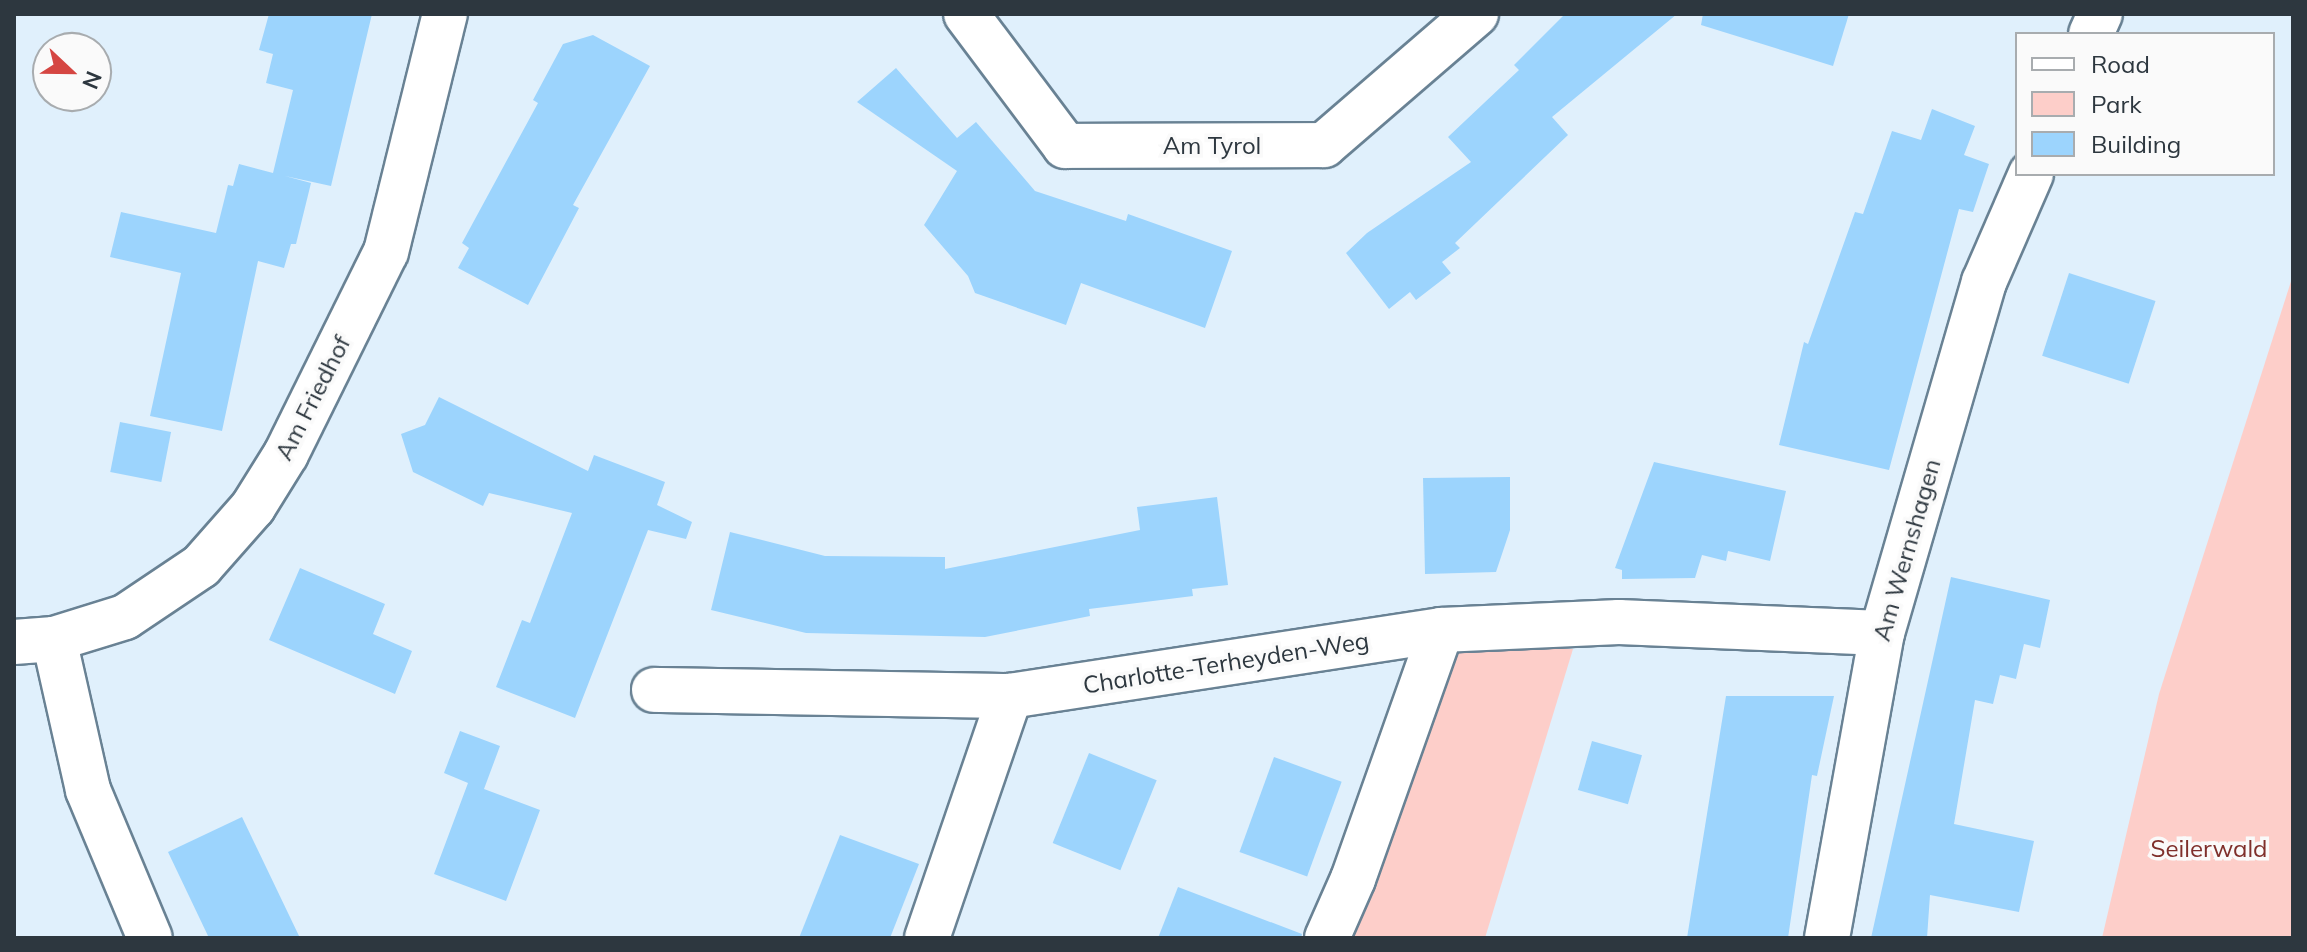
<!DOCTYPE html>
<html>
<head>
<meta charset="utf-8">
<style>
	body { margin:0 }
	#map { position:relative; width:2307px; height:952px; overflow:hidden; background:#e0f0fc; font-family:Mulish,sans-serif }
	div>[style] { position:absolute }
	.green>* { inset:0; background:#fdcec9 }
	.building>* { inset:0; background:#9cd4fd; transform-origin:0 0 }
	.roads { filter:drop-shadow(2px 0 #698294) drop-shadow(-2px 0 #698294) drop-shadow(0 2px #698294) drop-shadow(0 -2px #698294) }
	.minor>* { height:44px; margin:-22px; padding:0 22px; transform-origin:22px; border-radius:22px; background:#fff }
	span { translate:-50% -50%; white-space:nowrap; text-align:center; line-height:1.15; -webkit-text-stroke:7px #fafafa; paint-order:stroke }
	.street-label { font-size:24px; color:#2d373f }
	.park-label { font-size:24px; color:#7f2f2b }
	.frame { position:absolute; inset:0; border:16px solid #2d373f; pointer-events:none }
	.legend { position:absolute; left:2015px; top:32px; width:260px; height:144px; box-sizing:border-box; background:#fafafa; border:2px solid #a8acaf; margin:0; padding:10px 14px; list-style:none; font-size:24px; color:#2d373f }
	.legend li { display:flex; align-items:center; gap:16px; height:40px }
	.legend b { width:40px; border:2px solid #a8acaf }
	.north { position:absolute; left:32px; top:32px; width:80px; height:80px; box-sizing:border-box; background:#fafafa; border:2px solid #a8acaf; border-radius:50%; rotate:112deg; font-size:22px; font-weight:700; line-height:32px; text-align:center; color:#2d373f }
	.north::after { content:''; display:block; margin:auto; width:28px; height:36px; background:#d54642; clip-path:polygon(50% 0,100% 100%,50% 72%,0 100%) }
</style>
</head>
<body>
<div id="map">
	<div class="green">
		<i style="clip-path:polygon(2293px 275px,2293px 938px,2102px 938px,2159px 694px)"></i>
		<i style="clip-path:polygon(1446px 648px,1573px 649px,1485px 938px,1342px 938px)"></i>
	</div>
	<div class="building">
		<i style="clip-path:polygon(269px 14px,372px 14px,331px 186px,285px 176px,311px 183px,296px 244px,291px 244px,284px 268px,258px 261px,222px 431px,150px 416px,181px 273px,110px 257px,121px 212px,216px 233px,228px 185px,233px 186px,239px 164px,273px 173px,293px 90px,266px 83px,273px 54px,259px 50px)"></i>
		<i style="clip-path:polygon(1565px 14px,1677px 14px,1552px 117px,1568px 135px,1455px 243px,1460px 248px,1442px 262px,1451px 273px,1416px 300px,1410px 292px,1389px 309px,1346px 253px,1367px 233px,1471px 162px,1448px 137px,1519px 70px,1514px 65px)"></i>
		<i style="clip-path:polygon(1703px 14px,1849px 14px,1833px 66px,1701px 25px)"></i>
		<i style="clip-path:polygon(593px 35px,650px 66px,573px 205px,579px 208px,528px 305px,458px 268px,469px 248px,462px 243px,538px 103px,533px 100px,563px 44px)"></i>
		<i style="clip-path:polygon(896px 68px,957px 138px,976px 122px,1035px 191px,1126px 221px,1128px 214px,1232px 251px,1205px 328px,1081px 283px,1066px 325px,975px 293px,968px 276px,924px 225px,957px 171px,857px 102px)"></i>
		<i style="clip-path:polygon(1932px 109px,1975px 126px,1964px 155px,1989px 164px,1973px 212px,1959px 209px,1889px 470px,1779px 445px,1804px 342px,1808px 344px,1855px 212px,1863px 214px,1892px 131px,1921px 140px)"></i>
		<i style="left:2069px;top:273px;width:91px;height:87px;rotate:18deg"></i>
		<i style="clip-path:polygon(439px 397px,588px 471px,594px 455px,665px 482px,657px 505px,692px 522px,686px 539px,648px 530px,575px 718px,496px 687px,522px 620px,530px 623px,572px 513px,489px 493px,483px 506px,413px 472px,401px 434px,425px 425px)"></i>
		<i style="left:120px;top:422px;width:52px;height:51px;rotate:11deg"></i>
		<i style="clip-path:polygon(1654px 462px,1786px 491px,1770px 561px,1728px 551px,1726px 561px,1702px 555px,1695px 578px,1622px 579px,1622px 570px,1615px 568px)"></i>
		<i style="clip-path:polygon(1510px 477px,1510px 530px,1496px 572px,1425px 574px,1423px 478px)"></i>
		<i style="clip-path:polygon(1217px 497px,1228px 585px,1192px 589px,1193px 596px,1089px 609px,1090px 616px,985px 637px,806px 633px,711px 610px,730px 532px,825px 556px,945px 557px,945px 569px,1140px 530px,1137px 507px)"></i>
		<i style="clip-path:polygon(300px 568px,385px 604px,373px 634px,412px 651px,395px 694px,269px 640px)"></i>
		<i style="clip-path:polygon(1951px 577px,2050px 600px,2040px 648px,2024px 644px,2016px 679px,2000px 675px,1993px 704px,1975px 700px,1954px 824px,2034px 841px,2019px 912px,1930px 895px,1927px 938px,1871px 938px)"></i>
		<i style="clip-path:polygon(1726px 696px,1834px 696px,1817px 776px,1812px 775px,1788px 938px,1687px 938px)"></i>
		<i style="clip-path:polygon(460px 731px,500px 746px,484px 789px,540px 810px,506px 901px,434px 874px,468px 783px,444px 773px)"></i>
		<i style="left:1592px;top:741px;width:52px;height:51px;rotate:16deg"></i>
		<i style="left:1089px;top:753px;width:73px;height:97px;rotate:22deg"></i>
		<i style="left:1274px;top:757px;width:72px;height:101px;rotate:20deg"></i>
		<i style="clip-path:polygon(242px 817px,300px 938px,209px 938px,168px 852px)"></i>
		<i style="clip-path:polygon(840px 835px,919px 864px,890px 938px,799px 938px)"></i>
		<i style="clip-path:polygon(1178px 887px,1302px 934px,1301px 938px,1158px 938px)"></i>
	</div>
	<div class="roads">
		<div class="minor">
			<i style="left:966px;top:14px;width:165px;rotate:53.1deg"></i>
			<i style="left:1065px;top:146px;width:259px;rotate:-0.2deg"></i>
			<i style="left:1324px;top:145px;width:201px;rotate:-40.8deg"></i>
			<i style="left:2091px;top:34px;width:22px;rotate:-66deg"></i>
			<i style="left:54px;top:639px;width:155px;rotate:77.3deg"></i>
			<i style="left:88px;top:790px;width:160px;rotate:67.3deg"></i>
			<i style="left:14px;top:642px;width:40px;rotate:-4.3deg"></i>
			<i style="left:54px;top:639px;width:74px;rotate:-17.2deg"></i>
			<i style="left:125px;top:617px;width:92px;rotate:-33.9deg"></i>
			<i style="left:201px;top:566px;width:79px;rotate:-48.6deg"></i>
			<i style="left:253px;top:507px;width:62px;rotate:-58.1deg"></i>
			<i style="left:286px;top:454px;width:225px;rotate:-63.7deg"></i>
			<i style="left:386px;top:252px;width:245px;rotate:-76.1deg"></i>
			<i style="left:654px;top:690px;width:356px;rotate:1deg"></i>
			<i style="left:1010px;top:696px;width:436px;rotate:-8.7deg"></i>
			<i style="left:1441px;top:630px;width:178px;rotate:-2.6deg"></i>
			<i style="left:1619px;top:622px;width:263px;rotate:2.4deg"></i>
			<i style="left:927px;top:938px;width:256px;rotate:-71.1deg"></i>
			<i style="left:1327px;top:938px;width:64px;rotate:-66.2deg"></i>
			<i style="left:1353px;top:879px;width:264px;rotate:-70.5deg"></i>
			<i style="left:1827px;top:938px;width:310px;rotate:-79.8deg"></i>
			<i style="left:1882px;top:633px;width:366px;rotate:-73.8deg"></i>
			<i style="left:1984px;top:282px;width:118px;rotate:-66.5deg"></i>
		</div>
	</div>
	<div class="street-label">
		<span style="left:1212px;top:146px">Am Tyrol</span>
		<span style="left:313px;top:398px;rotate:-63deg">Am Friedhof</span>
		<span style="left:1907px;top:550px;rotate:-74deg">Am Wernshagen</span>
		<span style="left:1226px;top:663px;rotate:-9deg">Charlotte-Terheyden-Weg</span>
	</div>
	<div class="park-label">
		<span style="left:2209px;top:849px">Seilerwald</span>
	</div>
	<div class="frame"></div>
	<ul class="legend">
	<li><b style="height:10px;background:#fff"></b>Road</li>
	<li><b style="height:22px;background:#fdcec9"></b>Park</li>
	<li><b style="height:22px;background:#9cd4fd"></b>Building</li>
	</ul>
	<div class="north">N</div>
</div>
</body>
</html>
